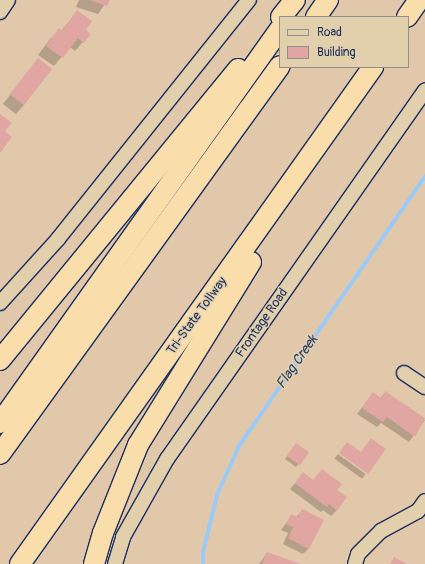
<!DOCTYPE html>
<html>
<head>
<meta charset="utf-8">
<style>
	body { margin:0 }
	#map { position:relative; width:425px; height:564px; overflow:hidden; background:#e2c8ab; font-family:Pangolin,sans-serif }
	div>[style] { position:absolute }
	.shadow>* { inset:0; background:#0003; transform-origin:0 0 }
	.stream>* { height:4px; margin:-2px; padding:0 2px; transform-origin:2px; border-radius:2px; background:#9ccaf7 }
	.building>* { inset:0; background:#e1a6a2; transform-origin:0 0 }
	.roads { filter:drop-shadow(1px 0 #1b2f5e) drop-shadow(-1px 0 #1b2f5e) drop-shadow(0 1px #1b2f5e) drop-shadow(0 -1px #1b2f5e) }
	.minor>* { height:14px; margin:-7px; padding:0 7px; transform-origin:7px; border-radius:7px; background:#e2d0ad }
	.highway>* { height:20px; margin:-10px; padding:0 10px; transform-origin:10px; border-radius:10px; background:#f9ddab }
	span { translate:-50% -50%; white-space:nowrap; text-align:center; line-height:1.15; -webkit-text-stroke:3px #e2d0ad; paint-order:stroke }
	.street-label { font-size:13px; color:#1b2f5e }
	.water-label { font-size:14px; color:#283e6d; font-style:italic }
	.legend { position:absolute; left:279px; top:16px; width:130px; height:52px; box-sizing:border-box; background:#e2d0ad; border:1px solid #92908d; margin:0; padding:5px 7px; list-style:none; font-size:12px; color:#1b2f5e }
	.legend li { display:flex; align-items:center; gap:8px; height:20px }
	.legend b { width:20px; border:1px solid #92908d }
</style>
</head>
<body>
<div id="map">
	<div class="shadow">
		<i style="clip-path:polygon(79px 0,108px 0,98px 14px,76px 7px)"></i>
		<i style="clip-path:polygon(77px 12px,84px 30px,90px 34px,75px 51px,70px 47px,54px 66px,38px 55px,51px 38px,61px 31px)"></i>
		<i style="clip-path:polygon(38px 59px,24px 105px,16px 114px,3px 104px)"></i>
		<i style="clip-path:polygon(386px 392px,425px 420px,409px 442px,381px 423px,377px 427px,357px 414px,373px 393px,380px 398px)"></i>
		<i style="clip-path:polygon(294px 446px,308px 452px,296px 467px,285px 459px)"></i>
		<i style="left:338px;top:454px;width:34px;height:6px;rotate:36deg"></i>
		<i style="clip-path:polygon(322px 470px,337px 510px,331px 516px,323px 510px,321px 512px,290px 489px,303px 474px,313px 481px)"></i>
		<i style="clip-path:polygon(302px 511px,309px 548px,303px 554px,283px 544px,288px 533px,281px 530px,292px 515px,296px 517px)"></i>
		<i style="clip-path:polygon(267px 553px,299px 564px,259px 564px)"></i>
	</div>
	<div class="stream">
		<i style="left:203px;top:564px;width:12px;rotate:-90deg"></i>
		<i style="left:203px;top:552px;width:59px;rotate:-76.2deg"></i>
		<i style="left:217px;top:495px;width:54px;rotate:-65.8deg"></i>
		<i style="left:239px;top:446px;width:328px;rotate:-55.4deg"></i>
	</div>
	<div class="building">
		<i style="clip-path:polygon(90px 0,110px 0,107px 6px)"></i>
		<i style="clip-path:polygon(77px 10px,92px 21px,86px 30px,91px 34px,84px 43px,78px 38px,63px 58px,46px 46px,59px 28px,62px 31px)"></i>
		<i style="left:38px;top:58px;width:18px;height:46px;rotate:38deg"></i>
		<i style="clip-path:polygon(0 114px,12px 123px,5px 131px,12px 137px,0 153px)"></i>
		<i style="clip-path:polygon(385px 391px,425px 418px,415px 437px,387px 417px,383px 422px,362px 408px,373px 392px,381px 398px)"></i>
		<i style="clip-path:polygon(371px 438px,386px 449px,368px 474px,339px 453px,347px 442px,361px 452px)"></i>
		<i style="left:296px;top:443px;width:16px;height:16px;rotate:35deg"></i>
		<i style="clip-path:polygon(322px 469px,342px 484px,337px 490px,347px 497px,337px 511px,329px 504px,327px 507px,295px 483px,303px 472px,313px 480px)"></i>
		<i style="clip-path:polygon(302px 509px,324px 520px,309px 549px,288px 538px,293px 527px,286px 524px,291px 514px,298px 517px)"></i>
		<i style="clip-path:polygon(267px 552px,301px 564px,262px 564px)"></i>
		<i style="clip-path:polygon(394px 557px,407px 564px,390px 564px)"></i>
	</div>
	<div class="roads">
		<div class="minor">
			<i style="left:0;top:12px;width:14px;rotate:-56deg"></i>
			<i style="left:0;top:303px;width:86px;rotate:-47.8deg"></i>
			<i style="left:58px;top:239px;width:306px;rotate:-51.4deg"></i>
			<i style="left:404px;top:373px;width:25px;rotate:34deg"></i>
			<i style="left:115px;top:564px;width:28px;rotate:-73deg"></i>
			<i style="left:123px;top:537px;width:90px;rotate:-60.6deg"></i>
			<i style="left:167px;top:459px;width:450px;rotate:-55deg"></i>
			<i style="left:355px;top:564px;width:10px;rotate:-73deg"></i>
			<i style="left:358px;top:554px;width:33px;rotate:-45deg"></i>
			<i style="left:381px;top:531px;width:42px;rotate:-28.4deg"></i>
			<i style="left:418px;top:511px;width:12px;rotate:-55deg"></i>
		</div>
		<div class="highway">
			<i style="left:281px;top:17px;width:22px;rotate:-51deg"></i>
			<i style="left:316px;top:17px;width:21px;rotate:-55deg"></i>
			<i style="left:407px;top:17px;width:21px;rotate:-55deg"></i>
			<i style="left:0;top:360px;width:376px;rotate:-50.7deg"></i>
			<i style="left:0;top:423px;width:483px;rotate:-54.6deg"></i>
			<i style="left:0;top:454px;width:478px;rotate:-54.2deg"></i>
			<i style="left:20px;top:564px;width:610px;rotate:-54.62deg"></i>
			<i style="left:94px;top:564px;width:32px;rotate:-74deg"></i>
			<i style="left:103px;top:533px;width:95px;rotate:-68.3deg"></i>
			<i style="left:138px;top:445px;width:215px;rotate:-58.3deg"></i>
		</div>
	</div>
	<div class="street-label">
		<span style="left:197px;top:316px;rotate:-54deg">Tri-State Tollway</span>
		<span style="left:262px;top:323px;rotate:-55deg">Frontage Road</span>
	</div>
	<div class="water-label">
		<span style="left:297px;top:362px;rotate:-55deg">Flag Creek</span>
	</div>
	<ul class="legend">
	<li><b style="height:5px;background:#e2d0ad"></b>Road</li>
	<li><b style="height:11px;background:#e1a6a2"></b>Building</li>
	</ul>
</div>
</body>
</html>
